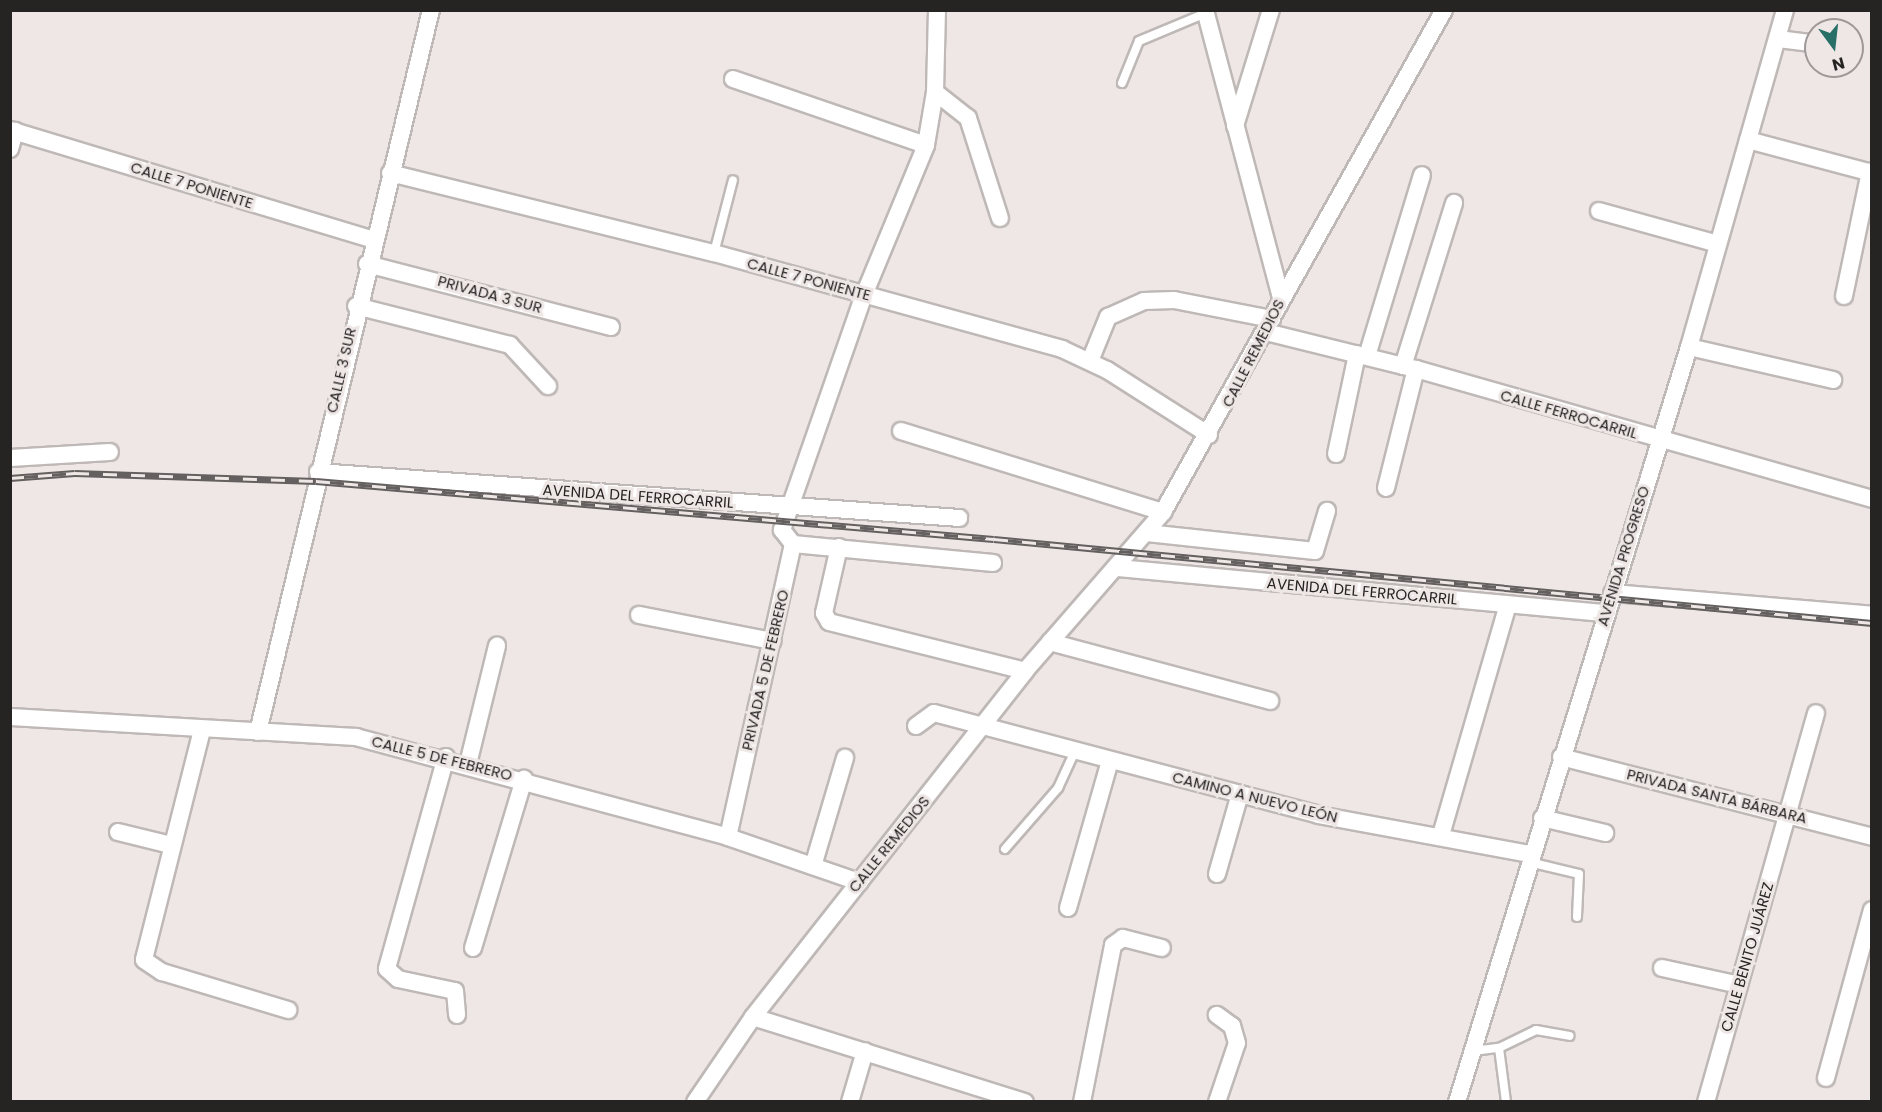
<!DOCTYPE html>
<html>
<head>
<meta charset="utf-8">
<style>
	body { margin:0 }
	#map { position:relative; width:1882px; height:1112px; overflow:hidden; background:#eee7e6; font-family:Poppins,sans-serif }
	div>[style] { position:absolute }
	.roads { filter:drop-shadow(2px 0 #beb8b6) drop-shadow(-2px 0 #beb8b6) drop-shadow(0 2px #beb8b6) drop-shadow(0 -2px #beb8b6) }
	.lane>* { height:8px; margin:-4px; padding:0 4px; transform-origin:4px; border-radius:4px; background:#fff }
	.street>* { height:16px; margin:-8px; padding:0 8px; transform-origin:8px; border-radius:8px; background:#fff }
	.rail>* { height:7px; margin-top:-3.5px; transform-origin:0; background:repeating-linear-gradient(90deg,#eee7e6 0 14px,#64605f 0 28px); box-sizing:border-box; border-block:2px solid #64605f }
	span { translate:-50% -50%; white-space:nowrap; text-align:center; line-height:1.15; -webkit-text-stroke:6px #eee7e6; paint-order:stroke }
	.street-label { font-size:15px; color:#262323 }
	.frame { position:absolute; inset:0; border:12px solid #262323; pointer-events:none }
	.north { position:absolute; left:1804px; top:18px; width:60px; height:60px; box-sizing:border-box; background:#eee7e6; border:2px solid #9e9998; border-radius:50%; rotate:165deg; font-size:16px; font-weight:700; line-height:24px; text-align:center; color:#262323 }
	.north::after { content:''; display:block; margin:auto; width:21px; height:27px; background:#276f67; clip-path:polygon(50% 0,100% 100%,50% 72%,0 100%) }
</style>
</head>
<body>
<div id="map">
	<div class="roads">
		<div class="lane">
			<i style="left:1122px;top:83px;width:45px;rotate:-68deg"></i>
			<i style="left:1139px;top:41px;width:73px;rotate:-22.7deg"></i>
			<i style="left:714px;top:253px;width:75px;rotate:-75.4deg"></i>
			<i style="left:1005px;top:849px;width:81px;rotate:-49deg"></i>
			<i style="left:1058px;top:788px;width:41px;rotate:-65.3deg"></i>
			<i style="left:1529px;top:862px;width:51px;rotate:13.5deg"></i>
			<i style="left:1579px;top:874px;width:43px;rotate:92.7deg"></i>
			<i style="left:1499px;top:1048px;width:54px;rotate:82.6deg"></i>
			<i style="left:1473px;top:1051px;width:26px;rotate:-7deg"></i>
			<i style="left:1499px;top:1048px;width:41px;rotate:-25.9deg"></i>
			<i style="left:1536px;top:1030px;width:34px;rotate:10deg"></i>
		</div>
		<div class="street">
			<i style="left:1205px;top:10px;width:298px;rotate:75.2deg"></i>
			<i style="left:1778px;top:39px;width:38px;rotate:7deg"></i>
			<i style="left:733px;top:79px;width:204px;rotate:18.9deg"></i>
			<i style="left:935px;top:92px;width:42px;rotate:38.2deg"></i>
			<i style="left:968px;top:118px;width:105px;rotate:72.3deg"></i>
			<i style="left:1235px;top:126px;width:121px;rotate:-72.8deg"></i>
			<i style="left:10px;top:130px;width:380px;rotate:16.8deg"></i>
			<i style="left:1748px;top:140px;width:128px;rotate:14.9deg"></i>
			<i style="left:10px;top:149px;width:19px;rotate:-74deg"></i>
			<i style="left:390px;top:173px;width:334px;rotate:13.9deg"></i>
			<i style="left:714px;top:253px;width:361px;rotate:15.4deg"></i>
			<i style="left:1062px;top:349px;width:50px;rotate:25deg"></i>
			<i style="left:1107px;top:370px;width:121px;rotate:32.5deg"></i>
			<i style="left:1599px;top:211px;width:123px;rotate:15.5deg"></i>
			<i style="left:367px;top:264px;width:252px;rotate:14.5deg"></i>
			<i style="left:1844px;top:296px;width:127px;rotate:-78.2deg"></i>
			<i style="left:356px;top:306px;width:159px;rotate:14.2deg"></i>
			<i style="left:510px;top:345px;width:56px;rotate:47.2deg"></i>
			<i style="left:1266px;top:332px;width:154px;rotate:13.9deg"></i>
			<i style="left:1416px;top:369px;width:474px;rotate:15.9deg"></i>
			<i style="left:1689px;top:347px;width:148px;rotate:12.9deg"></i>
			<i style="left:1367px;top:356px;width:189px;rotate:-73.1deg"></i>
			<i style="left:1090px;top:361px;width:48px;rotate:-67.8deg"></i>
			<i style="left:1108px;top:317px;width:39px;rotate:-24deg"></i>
			<i style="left:1144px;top:301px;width:30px;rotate:-2deg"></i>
			<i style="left:1174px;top:300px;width:100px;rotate:11deg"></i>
			<i style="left:1403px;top:366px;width:171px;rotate:-72.6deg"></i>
			<i style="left:901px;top:431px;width:274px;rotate:17.2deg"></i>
			<i style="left:1336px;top:454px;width:102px;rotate:-78.1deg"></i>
			<i style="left:10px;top:458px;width:100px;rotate:-3.4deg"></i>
			<i style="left:318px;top:472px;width:643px;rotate:4.1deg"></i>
			<i style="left:1386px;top:488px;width:123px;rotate:-75.9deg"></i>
			<i style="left:1147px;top:533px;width:169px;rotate:6.1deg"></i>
			<i style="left:1315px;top:551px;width:42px;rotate:-73.3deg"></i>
			<i style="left:793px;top:544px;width:201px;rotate:5.4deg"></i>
			<i style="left:839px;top:547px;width:68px;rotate:102.8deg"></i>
			<i style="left:824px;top:613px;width:10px;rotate:61deg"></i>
			<i style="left:829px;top:622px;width:202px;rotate:14deg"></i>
			<i style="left:1118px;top:568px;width:490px;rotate:5.3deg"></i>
			<i style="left:1612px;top:593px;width:261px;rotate:4.8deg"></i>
			<i style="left:639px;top:615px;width:136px;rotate:11.1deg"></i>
			<i style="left:1050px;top:642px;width:228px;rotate:15deg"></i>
			<i style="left:10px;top:717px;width:347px;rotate:3.3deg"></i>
			<i style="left:356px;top:737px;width:385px;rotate:15deg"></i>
			<i style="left:728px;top:837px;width:139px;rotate:19deg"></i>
			<i style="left:916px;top:726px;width:22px;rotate:-36deg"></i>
			<i style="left:934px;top:713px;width:398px;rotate:14.8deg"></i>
			<i style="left:1319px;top:815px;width:215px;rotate:10.5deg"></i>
			<i style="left:202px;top:730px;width:237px;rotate:104.2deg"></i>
			<i style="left:144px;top:960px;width:22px;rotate:34deg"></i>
			<i style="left:162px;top:972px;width:132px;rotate:16.8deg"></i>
			<i style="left:258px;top:732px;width:742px;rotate:-76.53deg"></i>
			<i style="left:446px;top:757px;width:220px;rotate:105.6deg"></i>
			<i style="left:387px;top:969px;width:15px;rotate:42deg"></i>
			<i style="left:398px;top:979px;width:58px;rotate:11.9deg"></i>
			<i style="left:455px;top:991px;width:24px;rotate:85deg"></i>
			<i style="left:1561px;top:757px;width:321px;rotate:14.4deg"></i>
			<i style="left:468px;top:764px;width:122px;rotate:-76.2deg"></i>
			<i style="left:1542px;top:818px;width:65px;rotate:13.4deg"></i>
			<i style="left:118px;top:832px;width:55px;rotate:13.8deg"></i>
			<i style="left:1441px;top:835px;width:240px;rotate:-73.8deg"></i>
			<i style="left:728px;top:837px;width:300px;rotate:-77.5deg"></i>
			<i style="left:793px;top:544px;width:18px;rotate:-128deg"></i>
			<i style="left:782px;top:530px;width:249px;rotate:-70.8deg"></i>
			<i style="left:864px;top:295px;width:162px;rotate:-67.5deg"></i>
			<i style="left:926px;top:145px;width:54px;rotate:-80.4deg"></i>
			<i style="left:935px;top:92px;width:82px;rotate:-88.6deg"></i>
			<i style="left:813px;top:866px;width:113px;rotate:-73.5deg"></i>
			<i style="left:1217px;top:874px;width:83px;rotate:-74deg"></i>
			<i style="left:1068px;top:908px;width:153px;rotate:-74.1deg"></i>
			<i style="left:473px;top:948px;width:177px;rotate:-73.2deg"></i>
			<i style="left:1662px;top:968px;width:79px;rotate:12.4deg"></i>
			<i style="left:753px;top:1017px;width:285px;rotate:17.4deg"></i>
			<i style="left:1826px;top:1078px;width:174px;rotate:-74.7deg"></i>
			<i style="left:695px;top:1102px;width:103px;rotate:-55.7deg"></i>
			<i style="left:753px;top:1017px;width:440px;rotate:-51.8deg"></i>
			<i style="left:1025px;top:671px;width:211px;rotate:-49deg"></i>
			<i style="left:1163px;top:512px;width:575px;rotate:-60.76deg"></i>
			<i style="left:850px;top:1102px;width:53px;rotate:-73.6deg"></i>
			<i style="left:1082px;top:1102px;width:160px;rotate:-78.8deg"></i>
			<i style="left:1113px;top:945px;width:12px;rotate:-35deg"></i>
			<i style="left:1123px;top:938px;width:40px;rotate:14.4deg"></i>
			<i style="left:1217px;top:1102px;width:62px;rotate:-71.3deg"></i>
			<i style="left:1237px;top:1043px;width:18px;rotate:-106deg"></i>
			<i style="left:1232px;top:1026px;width:19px;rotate:-144deg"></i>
			<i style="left:1457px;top:1102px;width:790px;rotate:-72.92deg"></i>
			<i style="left:1689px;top:347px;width:350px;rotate:-74.1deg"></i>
			<i style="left:1706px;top:1102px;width:404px;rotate:-74.2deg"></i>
		</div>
	</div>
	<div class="rail">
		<i style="left:10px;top:478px;width:65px;rotate:-4.4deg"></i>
		<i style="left:75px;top:473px;width:241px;rotate:1.9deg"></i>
		<i style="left:316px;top:481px;width:680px;rotate:4.89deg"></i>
		<i style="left:994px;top:539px;width:882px;rotate:5.46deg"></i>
	</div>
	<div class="street-label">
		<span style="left:192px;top:185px;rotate:17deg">CALLE 7 PONIENTE</span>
		<span style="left:809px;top:279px;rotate:15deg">CALLE 7 PONIENTE</span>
		<span style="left:490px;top:294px;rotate:15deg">PRIVADA 3 SUR</span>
		<span style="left:1253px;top:353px;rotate:-63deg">CALLE REMEDIOS</span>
		<span style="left:341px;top:370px;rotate:-77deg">CALLE 3 SUR</span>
		<span style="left:1569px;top:414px;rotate:16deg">CALLE FERROCARRIL</span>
		<span style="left:638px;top:496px;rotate:4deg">AVENIDA DEL FERROCARRIL</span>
		<span style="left:1623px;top:556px;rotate:-73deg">AVENIDA PROGRESO</span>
		<span style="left:1362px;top:591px;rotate:5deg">AVENIDA DEL FERROCARRIL</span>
		<span style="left:765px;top:670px;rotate:-77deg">PRIVADA 5 DE FEBRERO</span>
		<span style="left:442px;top:758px;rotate:14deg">CALLE 5 DE FEBRERO</span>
		<span style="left:1717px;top:796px;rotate:14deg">PRIVADA SANTA BÁRBARA</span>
		<span style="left:1255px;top:797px;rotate:14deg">CAMINO A NUEVO LEÓN</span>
		<span style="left:889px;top:844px;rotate:-51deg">CALLE REMEDIOS</span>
		<span style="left:1747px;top:957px;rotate:-74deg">CALLE BENITO JUÁREZ</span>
	</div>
	<div class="frame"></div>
	<div class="north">N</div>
</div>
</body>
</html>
